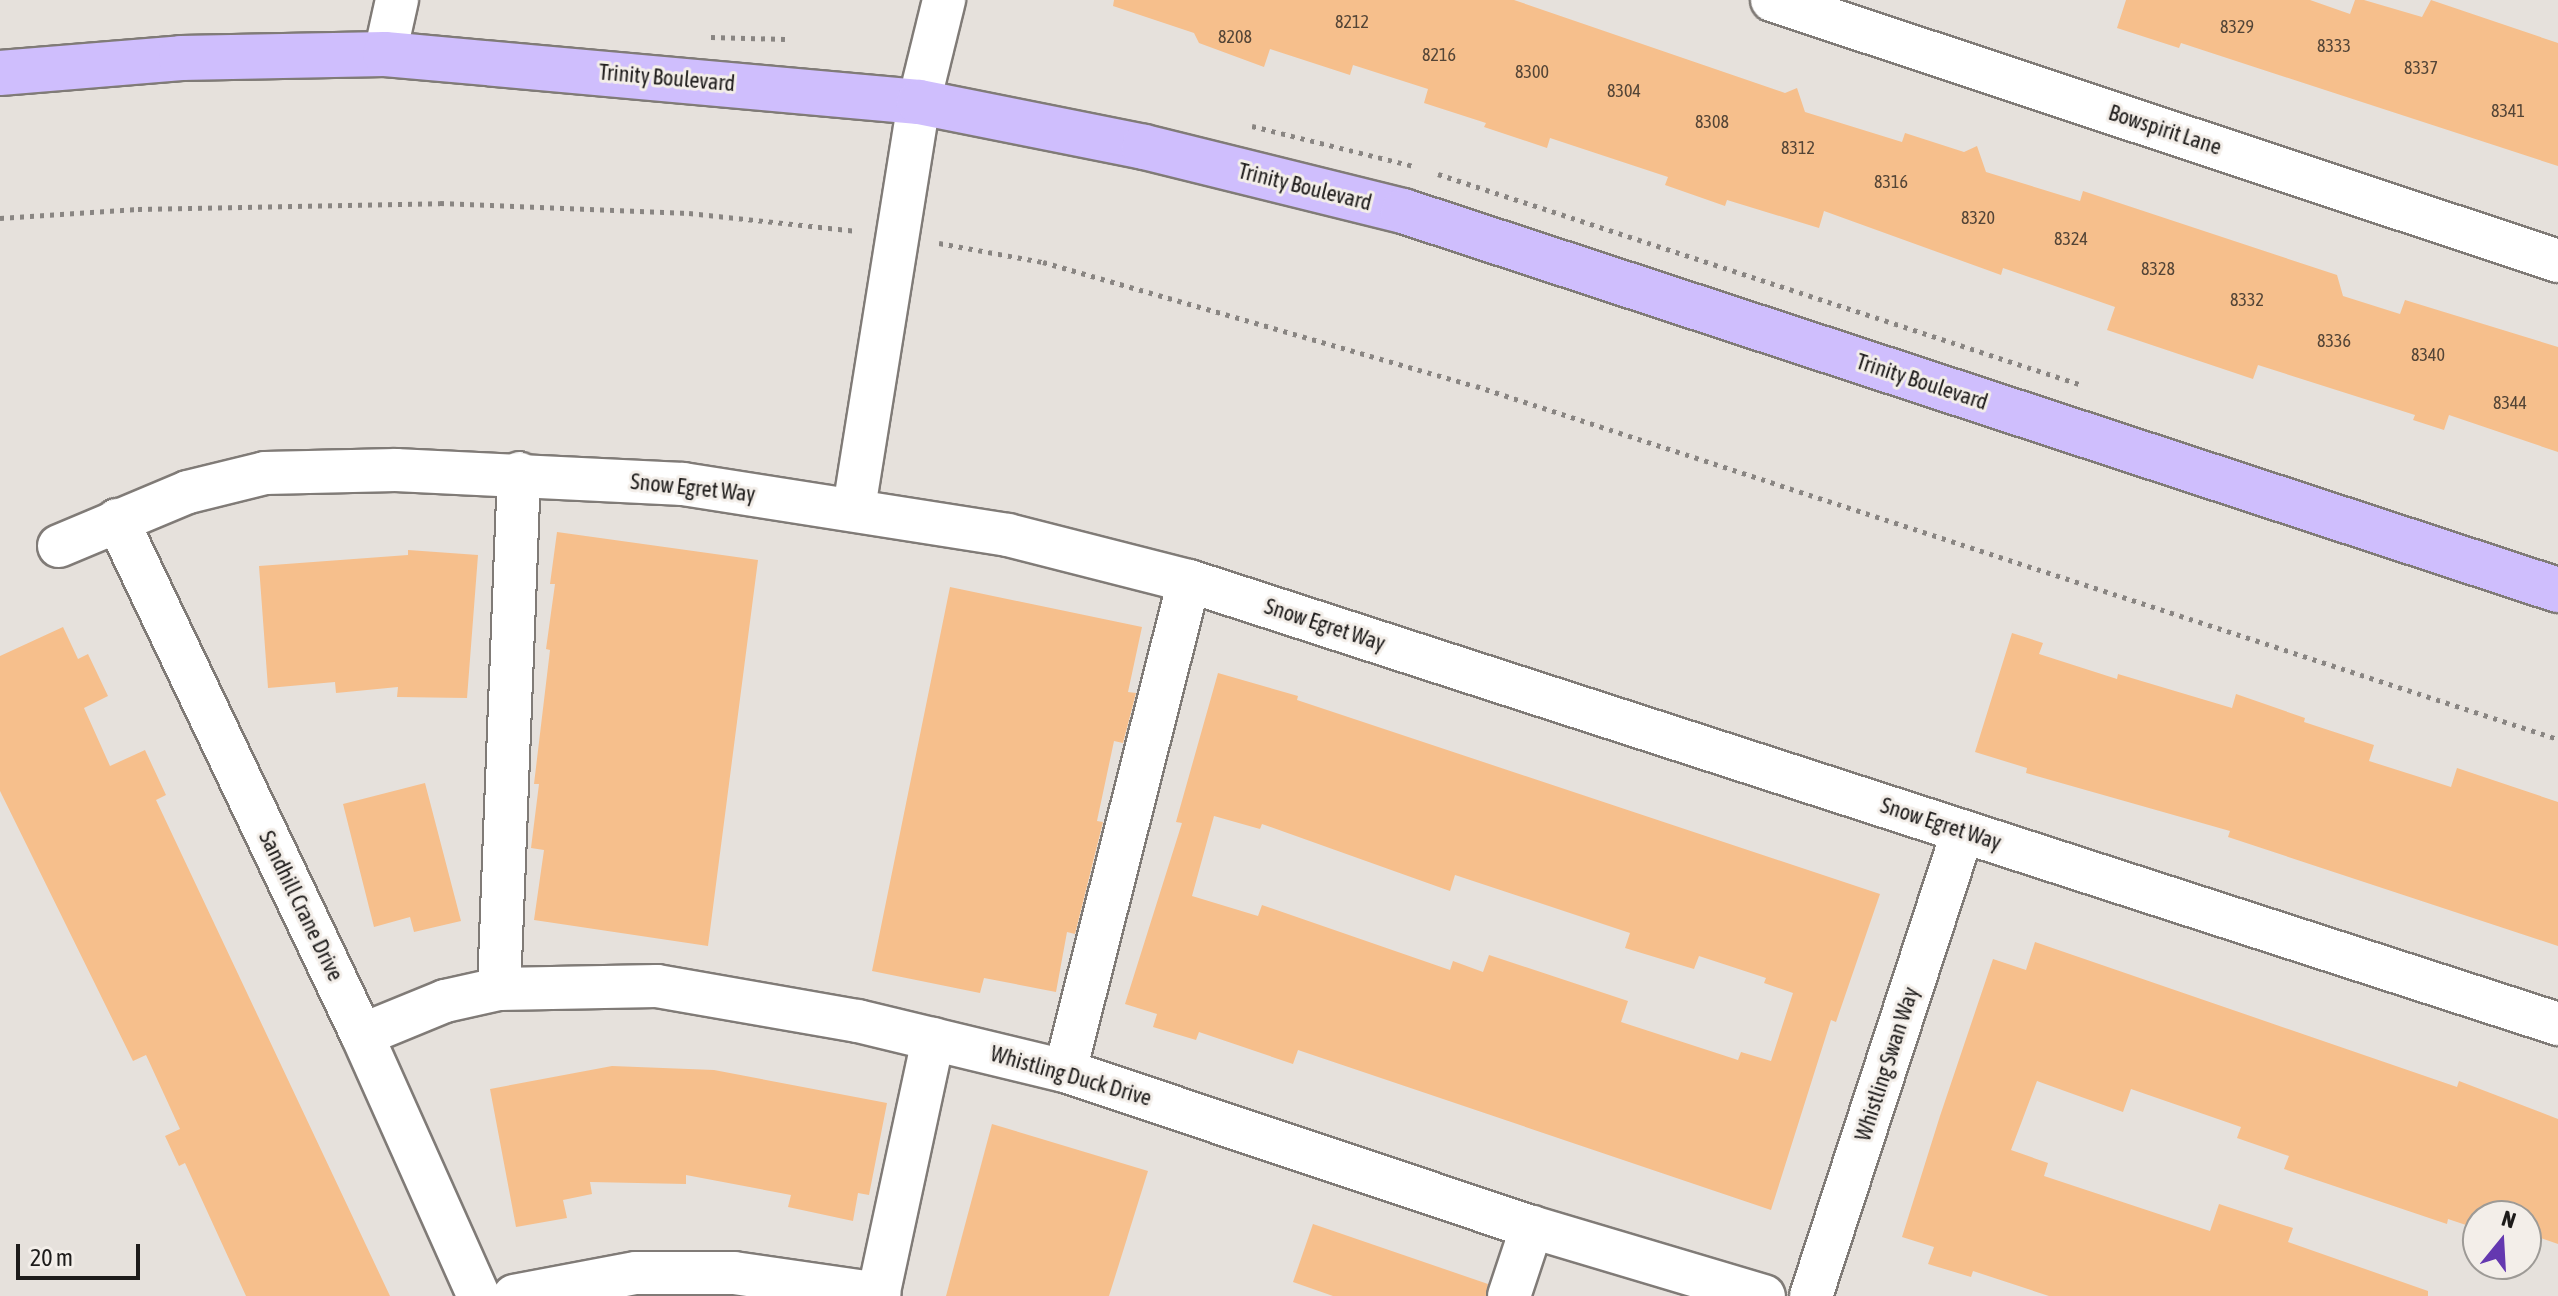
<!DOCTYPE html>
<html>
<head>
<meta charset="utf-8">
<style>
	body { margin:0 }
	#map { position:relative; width:2558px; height:1296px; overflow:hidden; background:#e6e1dc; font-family:"Asap Condensed",sans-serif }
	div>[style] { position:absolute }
	.building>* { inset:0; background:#f6bf8c }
	.path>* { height:5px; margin-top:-2.5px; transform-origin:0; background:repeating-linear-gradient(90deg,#898582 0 4px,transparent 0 10px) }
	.roads { filter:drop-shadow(2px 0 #807b77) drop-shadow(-2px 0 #807b77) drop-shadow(0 2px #807b77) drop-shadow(0 -2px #807b77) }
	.minor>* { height:42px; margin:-21px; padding:0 21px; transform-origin:21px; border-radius:21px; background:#fff }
	.major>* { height:44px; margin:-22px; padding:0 22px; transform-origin:22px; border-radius:22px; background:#cfbefd }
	span { translate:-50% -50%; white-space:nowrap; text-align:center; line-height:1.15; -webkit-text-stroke:6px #f3eee9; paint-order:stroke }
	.number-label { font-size:18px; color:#534436 }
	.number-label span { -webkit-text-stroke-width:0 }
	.street-label { font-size:22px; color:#1d1b1a }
	.north { position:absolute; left:2462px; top:1200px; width:80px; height:80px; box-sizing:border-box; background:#f3eee9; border:2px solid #9d9a96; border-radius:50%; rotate:18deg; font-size:22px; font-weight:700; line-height:32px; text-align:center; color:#1d1b1a }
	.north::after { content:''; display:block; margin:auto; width:28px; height:36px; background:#6438b0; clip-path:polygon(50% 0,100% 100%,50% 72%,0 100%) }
	.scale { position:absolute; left:16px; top:1244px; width:124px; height:36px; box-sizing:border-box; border:4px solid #1d1b1a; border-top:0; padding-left:10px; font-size:24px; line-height:28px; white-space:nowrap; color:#1d1b1a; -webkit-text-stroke:6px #f3eee9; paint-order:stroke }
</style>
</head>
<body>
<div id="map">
	<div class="building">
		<i style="clip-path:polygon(1114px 0,1514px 0,1785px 93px,1797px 88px,1805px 112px,1902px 142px,1905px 133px,1964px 152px,1977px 146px,1986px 172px,2080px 201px,2083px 191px,2337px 275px,2343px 296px,2400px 314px,2405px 300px,2558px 347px,2558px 452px,2449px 415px,2444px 430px,2413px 420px,2415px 415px,2258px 365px,2253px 379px,2107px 330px,2115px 307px,2003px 268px,2001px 275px,1824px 211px,1819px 228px,1727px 200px,1725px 206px,1665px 185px,1668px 177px,1550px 138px,1547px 148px,1484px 127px,1486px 123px,1424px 103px,1428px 89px,1353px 65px,1350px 75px,1270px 49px,1264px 67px,1199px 43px,1194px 33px,1113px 6px)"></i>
		<i style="clip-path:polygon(2126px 0,2310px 0,2350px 14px,2355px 0,2364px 0,2422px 17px,2431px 0,2558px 43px,2558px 166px,2181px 43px,2179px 48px,2117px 28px)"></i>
		<i style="clip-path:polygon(557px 532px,758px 560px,708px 946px,534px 920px,544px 850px,531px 848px,539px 784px,534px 784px,550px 650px,546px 649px,555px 584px,550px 584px)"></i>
		<i style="clip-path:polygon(408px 550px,478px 555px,467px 698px,397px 697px,398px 687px,336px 693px,335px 682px,268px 688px,259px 566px,408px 555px)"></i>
		<i style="clip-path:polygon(950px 587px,1142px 627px,1128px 692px,1136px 693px,1123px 743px,1114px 741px,1097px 821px,1103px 822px,1075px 934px,1067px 932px,1056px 992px,984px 978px,980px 993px,872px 971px)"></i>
		<i style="clip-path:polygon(63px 627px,78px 659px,88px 654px,108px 696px,84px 708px,110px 766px,145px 750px,166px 795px,156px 800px,390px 1296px,246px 1296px,185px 1163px,179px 1166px,165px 1136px,180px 1129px,146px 1055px,133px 1061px,0 791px,0 656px)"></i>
		<i style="clip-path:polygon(2012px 633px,2043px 643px,2039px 654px,2117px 679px,2118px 674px,2232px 708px,2236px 694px,2305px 718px,2304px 722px,2374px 745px,2369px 761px,2451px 787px,2457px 768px,2558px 802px,2558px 946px,2228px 837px,2230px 831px,2026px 773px,2027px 768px,1975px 752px)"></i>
		<i style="clip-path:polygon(evenodd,1218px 673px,1298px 696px,1297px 700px,1880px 894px,1836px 1022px,1831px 1020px,1771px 1210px,1298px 1050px,1293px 1064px,1199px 1032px,1196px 1040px,1153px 1027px,1157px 1014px,1125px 1004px,1182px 823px,1176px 822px,1218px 673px,1214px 816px,1260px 829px,1262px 824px,1450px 891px,1455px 875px,1630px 933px,1625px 948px,1694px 969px,1699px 956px,1766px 978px,1764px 983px,1793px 993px,1771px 1061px,1741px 1052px,1738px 1060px,1621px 1022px,1628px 1001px,1489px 955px,1483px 972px,1453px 961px,1450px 970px,1262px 905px,1258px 916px,1192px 896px,1214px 816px)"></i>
		<i style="clip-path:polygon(425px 783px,461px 921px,414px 932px,410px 917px,374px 927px,343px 804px)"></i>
		<i style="clip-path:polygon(2035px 942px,2457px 1087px,2459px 1081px,2558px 1119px,2558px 1244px,2526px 1233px,2526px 1216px,2478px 1216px,2478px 1229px,2448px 1219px,2447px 1224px,2284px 1169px,2289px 1156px,2237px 1138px,2241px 1127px,2131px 1089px,2123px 1112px,2037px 1081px,2011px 1150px,2048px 1163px,2044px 1176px,2210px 1231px,2219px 1204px,2293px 1228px,2288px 1242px,2428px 1291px,2428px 1296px,2049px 1296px,1973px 1271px,1971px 1277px,1928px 1264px,1934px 1247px,1902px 1237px,1940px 1116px,1993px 959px,2026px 970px)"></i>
		<i style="clip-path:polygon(612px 1066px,714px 1070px,887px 1103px,869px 1195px,858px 1193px,853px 1221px,788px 1207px,791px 1195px,686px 1175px,686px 1184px,590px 1182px,592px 1194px,563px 1200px,567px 1218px,516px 1227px,490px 1089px)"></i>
		<i style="clip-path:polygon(992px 1124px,1148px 1171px,1109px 1296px,946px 1296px)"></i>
		<i style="clip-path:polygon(1313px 1224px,1488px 1284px,1486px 1296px,1333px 1296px,1293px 1282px)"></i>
	</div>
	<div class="path">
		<i style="left:711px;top:37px;width:74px;rotate:1.5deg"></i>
		<i style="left:1252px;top:126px;width:167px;rotate:13.9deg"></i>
		<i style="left:1438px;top:174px;width:675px;rotate:18.14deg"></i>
		<i style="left:0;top:218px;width:138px;rotate:-3.7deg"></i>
		<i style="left:138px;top:209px;width:302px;rotate:-1.1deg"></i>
		<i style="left:440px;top:203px;width:249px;rotate:2.3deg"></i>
		<i style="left:689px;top:213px;width:169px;rotate:6.1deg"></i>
		<i style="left:939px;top:243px;width:106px;rotate:10.4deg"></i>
		<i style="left:1043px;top:262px;width:450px;rotate:16deg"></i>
		<i style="left:1476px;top:386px;width:1138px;rotate:18.07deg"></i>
	</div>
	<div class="roads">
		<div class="minor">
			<i style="left:1772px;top:0;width:828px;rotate:18.37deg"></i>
			<i style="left:385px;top:54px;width:55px;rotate:-77.5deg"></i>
			<i style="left:854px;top:508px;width:411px;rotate:-80.9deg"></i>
			<i style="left:919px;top:102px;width:105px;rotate:-76.2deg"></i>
			<i style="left:117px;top:520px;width:570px;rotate:64.56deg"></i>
			<i style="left:362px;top:1035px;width:286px;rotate:65.9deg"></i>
			<i style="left:59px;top:546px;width:140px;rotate:-22.7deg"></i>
			<i style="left:188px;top:492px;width:79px;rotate:-13.9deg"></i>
			<i style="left:265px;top:473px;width:131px;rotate:-1.3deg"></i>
			<i style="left:396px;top:470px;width:287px;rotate:2.8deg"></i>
			<i style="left:683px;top:484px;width:329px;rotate:8.9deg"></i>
			<i style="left:1008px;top:535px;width:187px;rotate:14.3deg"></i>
			<i style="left:1189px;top:581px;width:1439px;rotate:17.93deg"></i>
			<i style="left:499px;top:989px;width:516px;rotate:-87.78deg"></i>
			<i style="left:362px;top:1035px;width:90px;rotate:-22.3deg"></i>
			<i style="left:445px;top:1001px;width:55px;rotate:-12.5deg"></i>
			<i style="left:499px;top:989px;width:158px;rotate:-1.1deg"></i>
			<i style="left:657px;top:986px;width:204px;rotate:9.9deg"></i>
			<i style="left:858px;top:1021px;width:213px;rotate:13.6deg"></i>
			<i style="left:1065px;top:1071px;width:492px;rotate:18.5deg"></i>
			<i style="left:1532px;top:1227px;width:242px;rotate:16.6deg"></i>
			<i style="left:1065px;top:1071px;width:505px;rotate:-75.8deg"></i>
			<i style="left:514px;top:1296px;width:124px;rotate:-10.7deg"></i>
			<i style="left:636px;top:1273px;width:98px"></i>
			<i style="left:734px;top:1273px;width:147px;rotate:8.2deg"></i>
			<i style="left:878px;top:1296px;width:263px;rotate:-77.9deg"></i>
			<i style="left:1509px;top:1296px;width:73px;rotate:-71.6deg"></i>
			<i style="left:1811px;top:1296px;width:489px;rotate:-71.9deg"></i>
		</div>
		<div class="major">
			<i style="left:0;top:73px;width:182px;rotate:-4.7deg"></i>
			<i style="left:181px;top:58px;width:204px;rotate:-1.1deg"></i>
			<i style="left:385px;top:54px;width:536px;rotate:5.14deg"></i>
			<i style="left:919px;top:102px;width:229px;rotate:11.3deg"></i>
			<i style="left:1144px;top:147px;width:267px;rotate:13.9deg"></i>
			<i style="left:1403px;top:211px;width:1216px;rotate:18.17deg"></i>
		</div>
	</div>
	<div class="number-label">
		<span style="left:1352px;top:22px">8212</span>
		<span style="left:2237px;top:27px">8329</span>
		<span style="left:1235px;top:37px">8208</span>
		<span style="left:2334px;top:46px">8333</span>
		<span style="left:1439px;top:55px">8216</span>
		<span style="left:2421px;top:68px">8337</span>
		<span style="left:1532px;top:72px">8300</span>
		<span style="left:1624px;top:91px">8304</span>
		<span style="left:2508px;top:111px">8341</span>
		<span style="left:1712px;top:122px">8308</span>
		<span style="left:1798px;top:148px">8312</span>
		<span style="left:1891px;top:182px">8316</span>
		<span style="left:1978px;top:218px">8320</span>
		<span style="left:2071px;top:239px">8324</span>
		<span style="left:2158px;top:269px">8328</span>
		<span style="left:2247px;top:300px">8332</span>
		<span style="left:2334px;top:341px">8336</span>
		<span style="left:2428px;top:355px">8340</span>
		<span style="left:2510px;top:403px">8344</span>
	</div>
	<div class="street-label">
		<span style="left:667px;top:78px;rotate:5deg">Trinity Boulevard</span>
		<span style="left:2165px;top:130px;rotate:18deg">Bowspirit Lane</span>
		<span style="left:1305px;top:187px;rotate:14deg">Trinity Boulevard</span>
		<span style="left:1922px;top:382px;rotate:18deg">Trinity Boulevard</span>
		<span style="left:693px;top:488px;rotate:6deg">Snow Egret Way</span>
		<span style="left:1325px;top:625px;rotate:18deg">Snow Egret Way</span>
		<span style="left:1941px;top:824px;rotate:18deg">Snow Egret Way</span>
		<span style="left:301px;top:906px;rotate:64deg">Sandhill Crane Drive</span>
		<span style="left:1887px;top:1064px;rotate:-72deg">Whistling Swan Way</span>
		<span style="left:1071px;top:1076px;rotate:16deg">Whistling Duck Drive</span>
	</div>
	<div class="north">N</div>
	<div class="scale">20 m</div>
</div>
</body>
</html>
